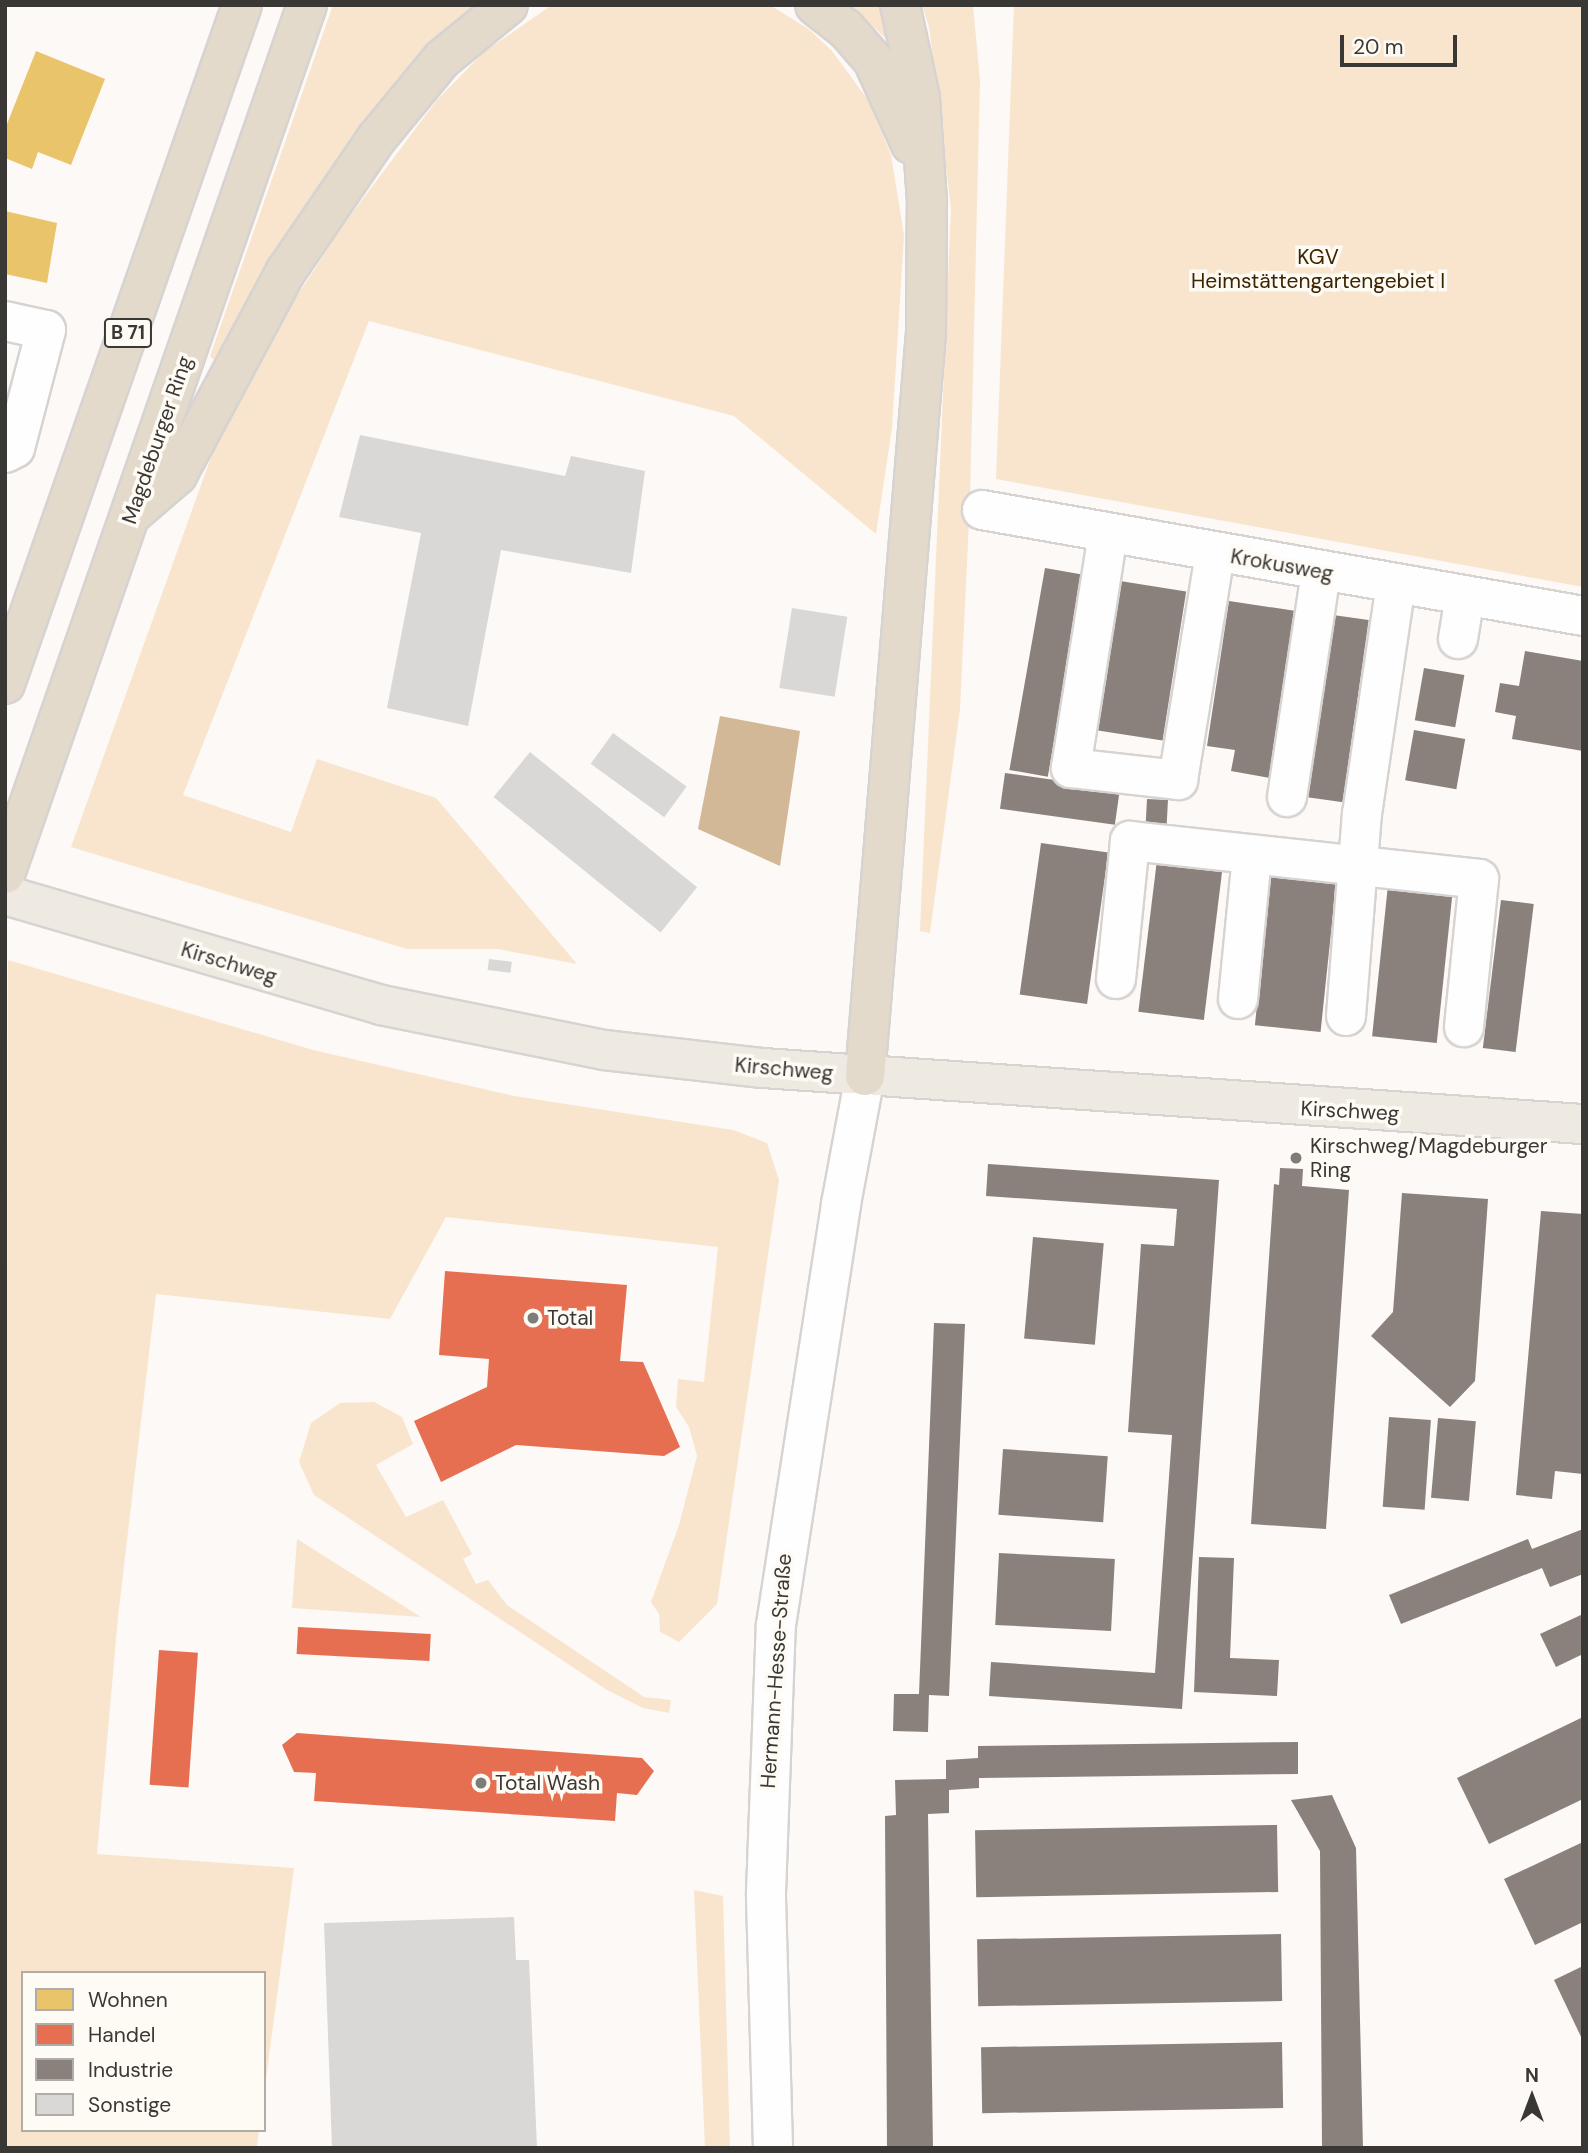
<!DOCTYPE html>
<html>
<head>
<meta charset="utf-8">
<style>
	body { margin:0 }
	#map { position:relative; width:1588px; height:2153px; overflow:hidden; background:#fcf9f6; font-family:"DM Sans",sans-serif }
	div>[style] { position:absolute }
	.green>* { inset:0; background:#f9e5ce }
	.water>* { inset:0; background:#d3b897 }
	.homes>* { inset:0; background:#e9c46a }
	.shops>* { inset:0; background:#e76f51; transform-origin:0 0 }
	.industry>* { inset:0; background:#8a817c; transform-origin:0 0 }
	.building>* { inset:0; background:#dad8d6; transform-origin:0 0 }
	.roads { filter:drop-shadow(2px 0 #d6d3d1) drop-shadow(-2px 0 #d6d3d1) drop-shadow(0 2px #d6d3d1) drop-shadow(0 -2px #d6d3d1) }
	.minor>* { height:38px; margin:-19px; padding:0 19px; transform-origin:19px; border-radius:19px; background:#fffefe }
	.major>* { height:38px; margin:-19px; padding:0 19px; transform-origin:19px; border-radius:19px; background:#eee9e1 }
	.highway>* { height:38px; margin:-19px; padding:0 19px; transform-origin:19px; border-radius:19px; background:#e3dacc }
	.dots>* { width:19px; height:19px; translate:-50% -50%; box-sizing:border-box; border:4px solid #fefaf4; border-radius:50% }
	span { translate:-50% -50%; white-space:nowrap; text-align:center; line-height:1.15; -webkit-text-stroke:7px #fefaf4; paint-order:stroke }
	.shield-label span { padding:2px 5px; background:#fefaf4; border:2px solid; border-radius:5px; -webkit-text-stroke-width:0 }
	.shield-label { font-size:19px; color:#3a3835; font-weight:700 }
	.park-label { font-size:21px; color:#3d2400 }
	.street-label { font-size:21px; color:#3a3835 }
	.poi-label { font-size:21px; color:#3a3835 }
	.left { translate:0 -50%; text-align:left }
	.frame { position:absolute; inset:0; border:7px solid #3a3835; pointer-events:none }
	.legend { position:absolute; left:21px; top:1971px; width:245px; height:161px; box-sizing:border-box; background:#fefaf4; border:2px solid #b0aca8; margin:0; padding:9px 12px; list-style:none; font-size:21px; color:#3a3835 }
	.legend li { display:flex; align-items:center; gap:14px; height:35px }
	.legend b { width:35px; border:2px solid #b0aca8 }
	.north { position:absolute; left:1497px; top:2062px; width:70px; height:70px; -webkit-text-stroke:5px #fefaf4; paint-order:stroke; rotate:0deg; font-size:19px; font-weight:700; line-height:28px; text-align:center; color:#3a3835 }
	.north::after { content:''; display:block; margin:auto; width:24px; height:32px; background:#3a3835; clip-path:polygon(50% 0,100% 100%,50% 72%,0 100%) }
	.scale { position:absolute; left:1340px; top:35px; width:117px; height:32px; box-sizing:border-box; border:4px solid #3a3835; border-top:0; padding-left:9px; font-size:21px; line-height:24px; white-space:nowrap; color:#3a3835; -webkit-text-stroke:5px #fefaf4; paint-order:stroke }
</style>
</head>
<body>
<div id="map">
	<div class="green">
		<i style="clip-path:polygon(333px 5px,476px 5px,429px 45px,341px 154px,275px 253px,218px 359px,213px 359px,210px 356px)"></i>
		<i style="clip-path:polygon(552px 5px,770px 5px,810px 30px,832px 51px,868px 100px,891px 155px,904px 235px,892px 428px,876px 534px,734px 416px,369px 321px,183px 795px,291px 832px,317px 759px,436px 798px,577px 964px,498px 949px,407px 949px,71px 847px,219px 435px,272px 335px,341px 228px,437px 100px,484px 52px)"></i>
		<i style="clip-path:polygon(851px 5px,878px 5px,888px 31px,885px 38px)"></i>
		<i style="clip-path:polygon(922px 5px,973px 5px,980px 80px,970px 500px,960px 709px,930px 933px,920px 931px,951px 209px,929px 27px)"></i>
		<i style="clip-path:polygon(1014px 5px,1583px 5px,1583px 587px,996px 479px)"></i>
		<i style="clip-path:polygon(8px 960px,313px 1050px,514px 1096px,733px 1130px,767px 1143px,779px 1180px,717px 1604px,679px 1642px,660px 1632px,659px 1614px,651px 1602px,679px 1525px,697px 1456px,689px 1427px,676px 1407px,678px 1379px,704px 1382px,718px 1247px,446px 1217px,390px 1319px,156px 1294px,118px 1617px,97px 1854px,294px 1868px,264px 2094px,264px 1973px,23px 1973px,23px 2130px,259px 2130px,257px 2148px,5px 2148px)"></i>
		<i style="clip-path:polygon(374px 1402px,402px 1417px,413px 1444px,376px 1465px,406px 1517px,443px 1500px,472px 1554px,463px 1559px,476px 1584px,488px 1580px,507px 1605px,644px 1697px,671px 1700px,669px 1713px,643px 1708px,607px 1690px,314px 1495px,299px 1462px,311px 1423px,340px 1403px)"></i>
		<i style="clip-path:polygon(297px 1539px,421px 1617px,292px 1608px)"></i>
		<i style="clip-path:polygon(694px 1890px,723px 1896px,730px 2148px,705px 2148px)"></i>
	</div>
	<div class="water">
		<i style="clip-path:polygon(720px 716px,800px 731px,780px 866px,698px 829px)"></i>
	</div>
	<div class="homes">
		<i style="clip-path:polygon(36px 51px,105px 79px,71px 165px,38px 152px,32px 169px,5px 158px,5px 129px)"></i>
		<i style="clip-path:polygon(5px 211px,57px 223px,47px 283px,5px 274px)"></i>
	</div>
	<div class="shops">
		<i style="clip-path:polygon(445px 1271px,627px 1285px,620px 1361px,643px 1362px,680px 1447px,664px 1456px,516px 1445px,441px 1482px,414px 1421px,487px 1387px,489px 1359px,439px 1355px)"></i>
		<i style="left:298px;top:1627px;width:133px;height:27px;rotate:3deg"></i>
		<i style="left:159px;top:1650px;width:39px;height:135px;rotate:4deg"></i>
		<i style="clip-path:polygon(297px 1733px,642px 1758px,654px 1771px,637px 1795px,617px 1793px,615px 1821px,314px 1801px,316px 1773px,294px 1772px,282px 1745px)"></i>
	</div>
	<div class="industry">
		<i style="left:1045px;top:568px;width:39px;height:205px;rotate:10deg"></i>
		<i style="left:1120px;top:581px;width:67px;height:151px;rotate:9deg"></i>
		<i style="clip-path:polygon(1229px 601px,1296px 611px,1270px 778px,1231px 771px,1235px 750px,1207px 746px)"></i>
		<i style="left:1333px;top:615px;width:36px;height:184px;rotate:8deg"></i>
		<i style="clip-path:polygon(1525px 651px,1583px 661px,1583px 751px,1512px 739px,1516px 716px,1495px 712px,1500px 683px,1519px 686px)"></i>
		<i style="left:1424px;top:668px;width:41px;height:53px;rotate:10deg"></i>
		<i style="left:1414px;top:730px;width:52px;height:51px;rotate:10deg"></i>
		<i style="left:1005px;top:773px;width:116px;height:36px;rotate:8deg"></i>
		<i style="left:1147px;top:799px;width:21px;height:24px;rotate:3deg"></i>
		<i style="left:1041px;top:843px;width:68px;height:153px;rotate:8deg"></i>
		<i style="left:1157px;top:860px;width:66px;height:153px;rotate:7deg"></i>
		<i style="left:1271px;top:872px;width:66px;height:154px;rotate:6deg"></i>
		<i style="left:1388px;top:885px;width:65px;height:152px;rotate:6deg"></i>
		<i style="left:1501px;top:900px;width:33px;height:149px;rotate:7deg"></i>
		<i style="clip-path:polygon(988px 1164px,1219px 1180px,1182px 1709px,989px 1696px,991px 1662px,1155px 1673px,1172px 1435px,1128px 1432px,1141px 1244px,1174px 1246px,1177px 1209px,986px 1196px)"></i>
		<i style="clip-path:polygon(1280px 1168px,1303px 1169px,1302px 1186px,1349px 1190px,1326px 1529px,1251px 1524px,1274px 1184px,1279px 1185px)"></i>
		<i style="clip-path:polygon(1402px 1193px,1488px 1199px,1475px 1381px,1450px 1407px,1371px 1336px,1393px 1312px)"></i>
		<i style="clip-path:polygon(1541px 1211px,1583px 1214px,1583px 1474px,1555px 1471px,1552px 1499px,1516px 1495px)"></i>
		<i style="left:1033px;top:1237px;width:71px;height:102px;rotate:5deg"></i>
		<i style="clip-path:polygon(934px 1323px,965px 1324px,949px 1696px,929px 1695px,928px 1732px,893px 1731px,894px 1694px,919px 1694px)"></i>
		<i style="left:1389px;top:1417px;width:42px;height:90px;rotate:4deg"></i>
		<i style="left:1438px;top:1418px;width:38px;height:80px;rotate:5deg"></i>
		<i style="left:1003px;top:1449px;width:105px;height:66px;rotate:4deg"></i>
		<i style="clip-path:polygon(1583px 1529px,1583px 1574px,1550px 1587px,1542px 1568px,1401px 1624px,1389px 1595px,1528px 1539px,1532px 1549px)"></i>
		<i style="left:999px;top:1553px;width:116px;height:72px;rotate:3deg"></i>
		<i style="clip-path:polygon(1199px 1557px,1234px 1558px,1230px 1658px,1279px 1660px,1277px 1696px,1194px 1692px)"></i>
		<i style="clip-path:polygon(1583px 1614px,1583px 1654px,1556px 1667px,1540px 1634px)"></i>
		<i style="clip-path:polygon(1583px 1717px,1583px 1799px,1489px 1844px,1457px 1778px)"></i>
		<i style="clip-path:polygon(1298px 1742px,1298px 1774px,979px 1778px,979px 1788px,949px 1790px,949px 1813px,928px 1814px,933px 2148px,887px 2148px,885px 1816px,896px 1815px,895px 1780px,946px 1779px,946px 1760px,978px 1758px,978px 1746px)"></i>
		<i style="clip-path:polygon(1332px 1795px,1356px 1848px,1363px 2148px,1322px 2148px,1320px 1851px,1291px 1800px)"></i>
		<i style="left:1277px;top:1825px;width:67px;height:302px;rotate:89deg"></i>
		<i style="clip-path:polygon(1583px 1842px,1583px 1922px,1535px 1945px,1504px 1879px)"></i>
		<i style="left:1281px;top:1934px;width:67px;height:304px;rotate:89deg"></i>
		<i style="clip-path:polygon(1583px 1966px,1583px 2041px,1554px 1980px)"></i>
		<i style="left:1282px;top:2042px;width:66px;height:301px;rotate:89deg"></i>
	</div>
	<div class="building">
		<i style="clip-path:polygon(360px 435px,565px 476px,571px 456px,645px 471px,631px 573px,501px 550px,468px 726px,387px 708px,421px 533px,339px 517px)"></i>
		<i style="left:792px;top:608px;width:56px;height:81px;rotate:9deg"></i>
		<i style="left:613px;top:733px;width:91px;height:38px;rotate:36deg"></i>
		<i style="left:530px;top:752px;width:215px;height:58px;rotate:39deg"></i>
		<i style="left:489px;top:959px;width:23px;height:11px;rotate:7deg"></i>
		<i style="clip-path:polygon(514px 1917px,516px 1960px,529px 1960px,537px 2148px,332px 2148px,324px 1923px)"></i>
	</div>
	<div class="roads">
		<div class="minor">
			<i style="left:5px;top:321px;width:42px;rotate:12.4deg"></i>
			<i style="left:46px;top:330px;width:122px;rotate:104.7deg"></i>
			<i style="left:15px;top:448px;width:11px;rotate:153deg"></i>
			<i style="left:982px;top:510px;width:610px;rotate:10deg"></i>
			<i style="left:1108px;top:534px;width:237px;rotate:99deg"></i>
			<i style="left:1071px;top:768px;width:108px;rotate:6.4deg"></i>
			<i style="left:1178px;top:780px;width:230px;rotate:-80.7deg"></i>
			<i style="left:1458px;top:639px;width:44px;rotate:-80.8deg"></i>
			<i style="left:1287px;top:797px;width:229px;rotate:-81.4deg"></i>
			<i style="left:1116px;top:979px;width:139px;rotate:-84.2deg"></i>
			<i style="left:1130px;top:841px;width:351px;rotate:6.2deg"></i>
			<i style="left:1479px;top:879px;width:149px;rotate:95.8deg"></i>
			<i style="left:1238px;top:999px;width:145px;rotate:-84.4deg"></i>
			<i style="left:1346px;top:1016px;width:203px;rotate:-85.5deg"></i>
			<i style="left:1362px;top:814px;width:232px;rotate:-81.6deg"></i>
			<i style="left:773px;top:2148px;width:255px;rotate:-91.6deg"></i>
			<i style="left:766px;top:1893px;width:268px;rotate:-87.9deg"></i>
			<i style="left:776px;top:1625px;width:426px;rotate:-81.2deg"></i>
			<i style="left:841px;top:1204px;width:130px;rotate:-79.4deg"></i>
		</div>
		<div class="major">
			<i style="left:5px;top:895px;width:392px;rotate:16.3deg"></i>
			<i style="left:381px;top:1005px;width:227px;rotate:11.4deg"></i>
			<i style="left:604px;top:1050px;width:160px;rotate:6.5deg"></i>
			<i style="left:763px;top:1068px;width:822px;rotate:3.91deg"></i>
		</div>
		<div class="highway">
			<i style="left:815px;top:5px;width:39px;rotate:38deg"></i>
			<i style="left:846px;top:29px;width:41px;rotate:48.9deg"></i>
			<i style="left:873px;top:60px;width:92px;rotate:65.7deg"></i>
			<i style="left:133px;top:513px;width:58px;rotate:-40.8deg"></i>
			<i style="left:177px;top:475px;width:231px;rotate:-61.9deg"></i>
			<i style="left:286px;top:271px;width:160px;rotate:-55.7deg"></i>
			<i style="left:376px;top:139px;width:104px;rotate:-50.5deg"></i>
			<i style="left:442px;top:59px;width:85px;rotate:-39.3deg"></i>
			<i style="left:5px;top:684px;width:719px;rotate:-70.76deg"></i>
			<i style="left:5px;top:874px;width:920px;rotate:-70.84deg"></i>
			<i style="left:865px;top:1076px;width:746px;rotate:-85.31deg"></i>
			<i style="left:926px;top:332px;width:130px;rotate:-89.6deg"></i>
			<i style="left:927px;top:202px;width:104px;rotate:-93.9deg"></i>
			<i style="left:920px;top:98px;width:95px;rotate:-102.1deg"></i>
		</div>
	</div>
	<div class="dots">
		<i style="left:1296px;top:1158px;background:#7e7c79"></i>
		<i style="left:533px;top:1318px;background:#7e7c79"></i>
		<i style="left:481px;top:1783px;background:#7e7c79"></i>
	</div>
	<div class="shield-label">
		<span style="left:128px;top:333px">B 71</span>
	</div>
	<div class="park-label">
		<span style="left:1318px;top:269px">KGV<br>Heimstättengartengebiet I</span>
	</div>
	<div class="street-label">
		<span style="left:157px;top:440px;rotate:-71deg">Magdeburger Ring</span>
		<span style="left:1282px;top:565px;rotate:10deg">Krokusweg</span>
		<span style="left:229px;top:963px;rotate:17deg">Kirschweg</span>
		<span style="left:784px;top:1069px;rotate:5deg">Kirschweg</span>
		<span style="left:1350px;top:1111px;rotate:3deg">Kirschweg</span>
		<span style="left:776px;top:1671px;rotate:-86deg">Hermann-Hesse-Straße</span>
	</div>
	<div class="poi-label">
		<span class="left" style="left:1310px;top:1158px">Kirschweg/Magdeburger<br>Ring</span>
		<span class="left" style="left:547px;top:1318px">Total</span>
		<span class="left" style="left:495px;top:1783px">Total Wash</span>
	</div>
	<div class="frame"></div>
	<ul class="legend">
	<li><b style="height:19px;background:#e9c46a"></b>Wohnen</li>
	<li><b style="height:19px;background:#e76f51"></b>Handel</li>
	<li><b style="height:19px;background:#8a817c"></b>Industrie</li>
	<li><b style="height:19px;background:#dad8d6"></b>Sonstige</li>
	</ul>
	<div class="north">N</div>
	<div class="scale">20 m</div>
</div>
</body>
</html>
